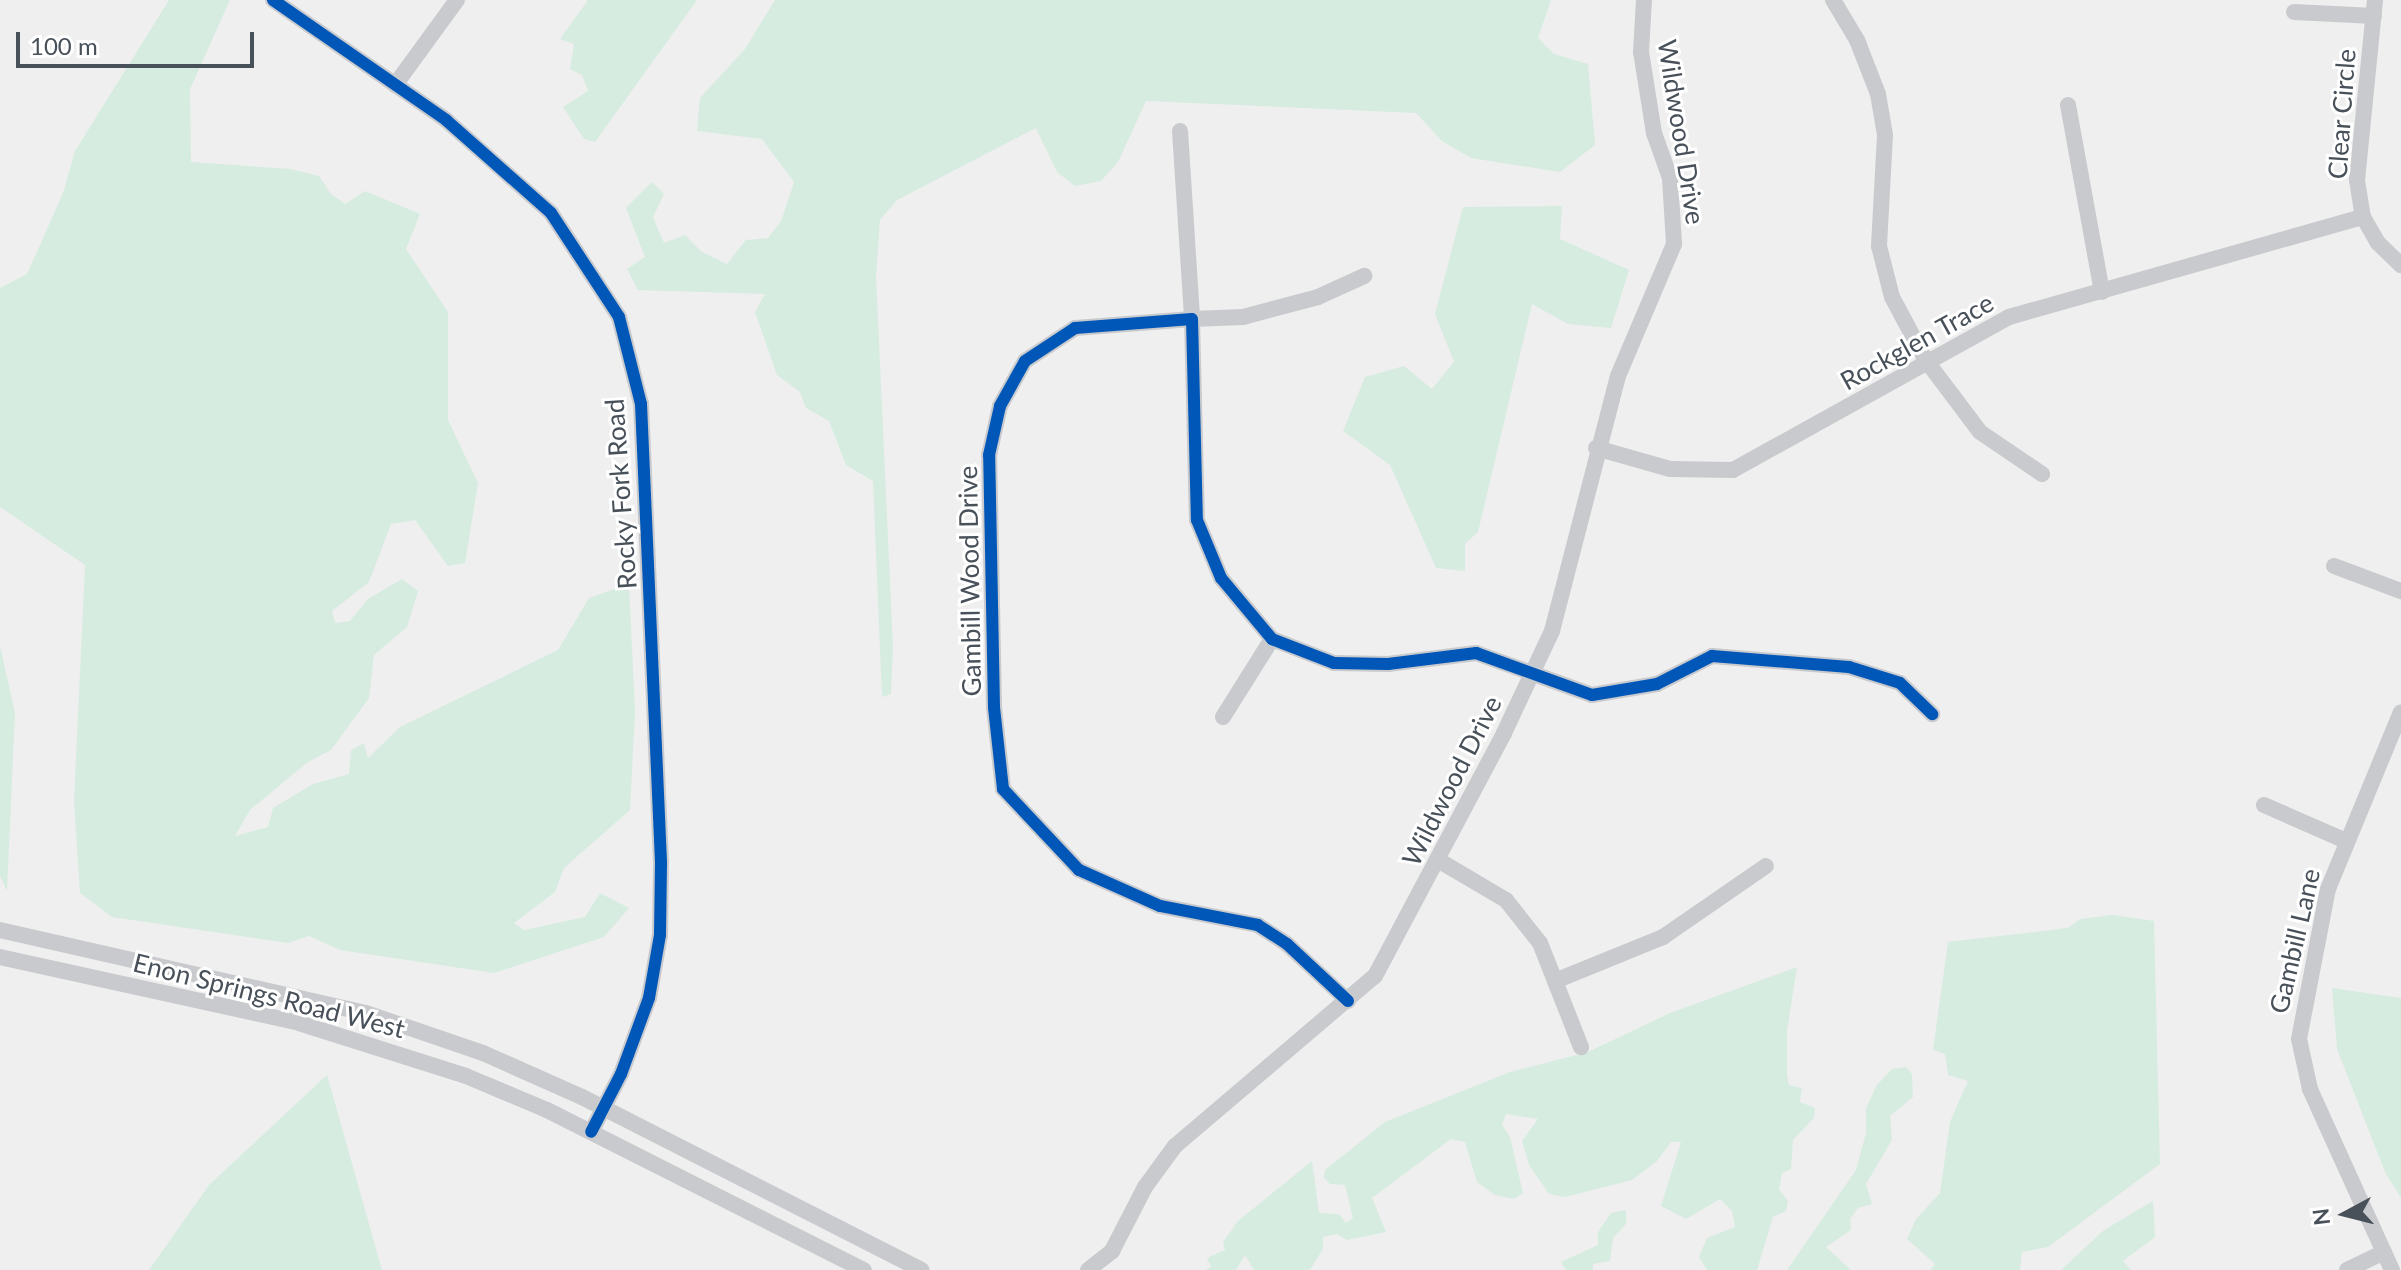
<!DOCTYPE html>
<html>
<head>
<meta charset="utf-8">
<style>
	body { margin:0 }
	#map { position:relative; width:2401px; height:1270px; overflow:hidden; background:#efefef; font-family:Lato,sans-serif }
	div>[style] { position:absolute }
	.green>* { inset:0; background:#d6ece0 }
	.minor>* { height:16px; margin:-8px; padding:0 8px; transform-origin:8px; border-radius:8px; background:#c9cacd }
	.cycleway>* { height:12px; margin:-6px; padding:0 6px; transform-origin:6px; border-radius:6px; background:#0057b8 }
	span { translate:-50% -50%; white-space:nowrap; text-align:center; line-height:1.15; -webkit-text-stroke:6px #fff; paint-order:stroke }
	.street-label { font-size:26px; color:#485059 }
	.north { position:absolute; left:2305px; top:1174px; width:80px; height:80px; -webkit-text-stroke:6px #fff; paint-order:stroke; rotate:263deg; font-size:22px; font-weight:700; line-height:32px; text-align:center; color:#485059 }
	.north::after { content:''; display:block; margin:auto; width:28px; height:36px; background:#485059; clip-path:polygon(50% 0,100% 100%,50% 72%,0 100%) }
	.scale { position:absolute; left:16px; top:32px; width:238px; height:36px; box-sizing:border-box; border:4px solid #485059; border-top:0; padding-left:10px; font-size:24px; line-height:28px; white-space:nowrap; color:#485059; -webkit-text-stroke:6px #fff; paint-order:stroke }
</style>
</head>
<body>
<div id="map">
	<div class="green">
		<i style="clip-path:polygon(169px 0,230px 0,190px 89px,191px 162px,290px 169px,319px 176px,331px 194px,345px 204px,365px 191px,420px 214px,406px 249px,448px 312px,448px 420px,478px 483px,465px 563px,448px 566px,415px 520px,391px 524px,369px 582px,332px 611px,335px 623px,350px 621px,368px 599px,402px 579px,418px 591px,407px 627px,374px 655px,369px 698px,331px 750px,308px 762px,250px 810px,235px 836px,268px 827px,273px 808px,313px 784px,349px 774px,351px 750px,364px 743px,368px 758px,400px 727px,558px 650px,589px 598px,629px 584px,635px 712px,630px 810px,564px 868px,555px 892px,514px 923px,524px 930px,585px 917px,600px 893px,629px 908px,604px 937px,494px 973px,340px 950px,309px 936px,288px 943px,112px 917px,80px 893px,74px 801px,85px 565px,0 507px,0 288px,27px 274px,63px 193px,75px 151px)"></i>
		<i style="clip-path:polygon(588px 0,697px 0,595px 142px,584px 139px,563px 107px,588px 91px,582px 75px,570px 69px,574px 44px,560px 39px)"></i>
		<i style="clip-path:polygon(775px 0,1551px 0,1538px 38px,1554px 54px,1588px 64px,1595px 145px,1560px 172px,1471px 158px,1442px 141px,1416px 113px,1146px 101px,1118px 162px,1101px 181px,1075px 186px,1057px 172px,1036px 128px,897px 200px,880px 220px,876px 276px,893px 647px,891px 694px,882px 697px,873px 481px,846px 465px,829px 421px,806px 408px,800px 392px,777px 375px,755px 312px,765px 294px,638px 290px,627px 269px,645px 257px,626px 208px,652px 182px,664px 194px,653px 217px,664px 243px,685px 235px,702px 252px,727px 264px,746px 240px,768px 238px,781px 221px,794px 182px,762px 139px,697px 131px,700px 98px,745px 49px)"></i>
		<i style="clip-path:polygon(1562px 206px,1560px 239px,1629px 270px,1611px 328px,1568px 324px,1532px 304px,1478px 532px,1465px 544px,1465px 571px,1436px 568px,1390px 465px,1343px 431px,1365px 377px,1404px 366px,1432px 389px,1454px 362px,1435px 314px,1463px 207px)"></i>
		<i style="clip-path:polygon(0 646px,15px 713px,7px 891px,0 876px)"></i>
		<i style="clip-path:polygon(2112px 915px,2154px 921px,2160px 1164px,2048px 1247px,2022px 1252px,2020px 1270px,1930px 1270px,1935px 1264px,1907px 1239px,1916px 1219px,1940px 1193px,1950px 1122px,1968px 1081px,1948px 1075px,1945px 1054px,1933px 1050px,1948px 942px,2068px 928px,2080px 919px)"></i>
		<i style="clip-path:polygon(1797px 967px,1787px 1031px,1787px 1075px,1789px 1085px,1802px 1088px,1800px 1102px,1815px 1108px,1814px 1118px,1793px 1140px,1791px 1169px,1782px 1173px,1779px 1189px,1788px 1201px,1786px 1211px,1773px 1217px,1757px 1270px,1707px 1270px,1699px 1257px,1707px 1238px,1735px 1227px,1732px 1211px,1720px 1199px,1686px 1219px,1661px 1206px,1681px 1142px,1671px 1142px,1657px 1161px,1632px 1180px,1565px 1197px,1549px 1194px,1529px 1165px,1522px 1141px,1538px 1119px,1506px 1114px,1502px 1125px,1510px 1137px,1523px 1193px,1514px 1199px,1495px 1195px,1477px 1182px,1465px 1142px,1451px 1139px,1372px 1198px,1386px 1232px,1347px 1240px,1337px 1234px,1323px 1237px,1323px 1249px,1310px 1270px,1254px 1270px,1245px 1255px,1236px 1270px,1205px 1270px,1211px 1267px,1207px 1258px,1225px 1250px,1223px 1242px,1238px 1221px,1312px 1161px,1319px 1213px,1339px 1214px,1346px 1223px,1353px 1218px,1345px 1185px,1330px 1184px,1324px 1178px,1325px 1170px,1385px 1122px,1510px 1072px,1588px 1052px,1670px 1013px)"></i>
		<i style="clip-path:polygon(2332px 988px,2401px 998px,2401px 1198px,2385px 1172px,2337px 1049px)"></i>
		<i style="clip-path:polygon(1906px 1067px,1912px 1074px,1913px 1097px,1890px 1116px,1892px 1140px,1866px 1184px,1872px 1204px,1858px 1208px,1850px 1219px,1851px 1230px,1826px 1247px,1851px 1270px,1787px 1270px,1856px 1170px,1866px 1133px,1866px 1108px,1877px 1085px,1892px 1069px)"></i>
		<i style="clip-path:polygon(327px 1075px,382px 1270px,149px 1270px,209px 1185px)"></i>
		<i style="clip-path:polygon(2153px 1201px,2155px 1237px,2123px 1261px,2131px 1270px,2061px 1270px,2104px 1230px)"></i>
		<i style="clip-path:polygon(1626px 1210px,1626px 1224px,1613px 1238px,1610px 1261px,1593px 1264px,1593px 1270px,1566px 1270px,1561px 1262px,1598px 1245px,1598px 1232px,1611px 1213px)"></i>
	</div>
	<div class="minor">
		<i style="left:273px;top:0;width:211px;rotate:34.7deg"></i>
		<i style="left:446px;top:120px;width:140px;rotate:41.5deg"></i>
		<i style="left:551px;top:213px;width:124px;rotate:56.8deg"></i>
		<i style="left:619px;top:317px;width:90px;rotate:75.8deg"></i>
		<i style="left:641px;top:404px;width:459px;rotate:87.5deg"></i>
		<i style="left:661px;top:863px;width:72px;rotate:90.8deg"></i>
		<i style="left:660px;top:935px;width:64px;rotate:99.9deg"></i>
		<i style="left:649px;top:998px;width:81px;rotate:110.2deg"></i>
		<i style="left:621px;top:1074px;width:65px;rotate:117.3deg"></i>
		<i style="left:1833px;top:0;width:47px;rotate:59deg"></i>
		<i style="left:1857px;top:40px;width:58px;rotate:68.7deg"></i>
		<i style="left:1878px;top:94px;width:42px;rotate:80.3deg"></i>
		<i style="left:1885px;top:135px;width:111px;rotate:93.1deg"></i>
		<i style="left:1879px;top:246px;width:53px;rotate:75.7deg"></i>
		<i style="left:1892px;top:297px;width:70px;rotate:62deg"></i>
		<i style="left:1925px;top:359px;width:91px;rotate:53deg"></i>
		<i style="left:1980px;top:432px;width:75px;rotate:34.1deg"></i>
		<i style="left:2375px;top:0;width:181px;rotate:95.7deg"></i>
		<i style="left:2357px;top:180px;width:37px;rotate:81deg"></i>
		<i style="left:2363px;top:217px;width:30px;rotate:60deg"></i>
		<i style="left:2378px;top:243px;width:32px;rotate:44deg"></i>
		<i style="left:2294px;top:12px;width:80px;rotate:2.9deg"></i>
		<i style="left:395px;top:85px;width:105px;rotate:-53.9deg"></i>
		<i style="left:2068px;top:105px;width:190px;rotate:79.7deg"></i>
		<i style="left:1180px;top:131px;width:188px;rotate:86.3deg"></i>
		<i style="left:1192px;top:319px;width:51px;rotate:-2.2deg"></i>
		<i style="left:1243px;top:317px;width:78px;rotate:-14.9deg"></i>
		<i style="left:1318px;top:297px;width:51px;rotate:-24.5deg"></i>
		<i style="left:1596px;top:448px;width:77px;rotate:15.8deg"></i>
		<i style="left:1670px;top:469px;width:63px;rotate:0.9deg"></i>
		<i style="left:1733px;top:470px;width:316px;rotate:-29deg"></i>
		<i style="left:2009px;top:317px;width:368px;rotate:-15.8deg"></i>
		<i style="left:2334px;top:566px;width:72px;rotate:20.5deg"></i>
		<i style="left:1223px;top:717px;width:92px;rotate:-57.9deg"></i>
		<i style="left:2264px;top:805px;width:90px;rotate:23.7deg"></i>
		<i style="left:1438px;top:860px;width:79px;rotate:30.5deg"></i>
		<i style="left:1506px;top:900px;width:55px;rotate:51.7deg"></i>
		<i style="left:1540px;top:943px;width:112px;rotate:68.5deg"></i>
		<i style="left:0;top:930px;width:375px;rotate:12.8deg"></i>
		<i style="left:366px;top:1013px;width:124px;rotate:18.9deg"></i>
		<i style="left:483px;top:1053px;width:108px;rotate:24deg"></i>
		<i style="left:582px;top:1097px;width:381px;rotate:27deg"></i>
		<i style="left:0;top:957px;width:306px;rotate:12.4deg"></i>
		<i style="left:299px;top:1023px;width:175px;rotate:17.6deg"></i>
		<i style="left:466px;top:1076px;width:88px;rotate:22.8deg"></i>
		<i style="left:547px;top:1110px;width:355px;rotate:26.8deg"></i>
		<i style="left:1555px;top:981px;width:117px;rotate:-22.2deg"></i>
		<i style="left:1663px;top:937px;width:125px;rotate:-34.6deg"></i>
		<i style="left:1348px;top:1001px;width:83px;rotate:-136.9deg"></i>
		<i style="left:1287px;top:944px;width:35px;rotate:-147deg"></i>
		<i style="left:1258px;top:925px;width:100px;rotate:-169deg"></i>
		<i style="left:1160px;top:906px;width:89px;rotate:-156deg"></i>
		<i style="left:1079px;top:870px;width:111px;rotate:-133.2deg"></i>
		<i style="left:1003px;top:789px;width:82px;rotate:-96.3deg"></i>
		<i style="left:994px;top:707px;width:252px;rotate:-91.1deg"></i>
		<i style="left:989px;top:455px;width:50px;rotate:-77.3deg"></i>
		<i style="left:1000px;top:406px;width:51px;rotate:-60.9deg"></i>
		<i style="left:1025px;top:361px;width:60px;rotate:-33.4deg"></i>
		<i style="left:1075px;top:328px;width:117px;rotate:-4.4deg"></i>
		<i style="left:1192px;top:319px;width:201px;rotate:88.6deg"></i>
		<i style="left:1197px;top:520px;width:63px;rotate:67.5deg"></i>
		<i style="left:1221px;top:578px;width:80px;rotate:50.1deg"></i>
		<i style="left:1272px;top:639px;width:66px;rotate:21.2deg"></i>
		<i style="left:1334px;top:663px;width:54px;rotate:1.1deg"></i>
		<i style="left:1388px;top:664px;width:89px;rotate:-7.1deg"></i>
		<i style="left:1476px;top:653px;width:123px;rotate:19.9deg"></i>
		<i style="left:1592px;top:695px;width:66px;rotate:-9.6deg"></i>
		<i style="left:1657px;top:684px;width:62px;rotate:-27deg"></i>
		<i style="left:1712px;top:656px;width:137px;rotate:4.6deg"></i>
		<i style="left:1849px;top:667px;width:53px;rotate:17.4deg"></i>
		<i style="left:1900px;top:683px;width:45px;rotate:44.1deg"></i>
		<i style="left:1088px;top:1270px;width:31px;rotate:-38deg"></i>
		<i style="left:1112px;top:1251px;width:72px;rotate:-62.7deg"></i>
		<i style="left:1145px;top:1187px;width:51px;rotate:-53.8deg"></i>
		<i style="left:1175px;top:1146px;width:262px;rotate:-40.4deg"></i>
		<i style="left:1375px;top:976px;width:275px;rotate:-62deg"></i>
		<i style="left:1504px;top:733px;width:113px;rotate:-64.8deg"></i>
		<i style="left:1552px;top:631px;width:263px;rotate:-75.5deg"></i>
		<i style="left:1618px;top:376px;width:143px;rotate:-67deg"></i>
		<i style="left:1674px;top:244px;width:66px;rotate:-93.5deg"></i>
		<i style="left:1670px;top:178px;width:48px;rotate:-109.6deg"></i>
		<i style="left:1654px;top:133px;width:82px;rotate:-99.1deg"></i>
		<i style="left:1641px;top:52px;width:52px;rotate:-86.7deg"></i>
		<i style="left:2347px;top:1270px;width:41px;rotate:-25.9deg"></i>
		<i style="left:2392px;top:1270px;width:199px;rotate:-114.4deg"></i>
		<i style="left:2310px;top:1089px;width:51px;rotate:-102.4deg"></i>
		<i style="left:2299px;top:1039px;width:153px;rotate:-79.1deg"></i>
		<i style="left:2328px;top:889px;width:191px;rotate:-67.6deg"></i>
	</div>
	<div class="cycleway">
		<i style="left:273px;top:0;width:211px;rotate:34.7deg"></i>
		<i style="left:446px;top:120px;width:140px;rotate:41.5deg"></i>
		<i style="left:551px;top:213px;width:124px;rotate:56.8deg"></i>
		<i style="left:619px;top:317px;width:90px;rotate:75.8deg"></i>
		<i style="left:641px;top:404px;width:459px;rotate:87.5deg"></i>
		<i style="left:661px;top:863px;width:72px;rotate:90.8deg"></i>
		<i style="left:660px;top:935px;width:64px;rotate:99.9deg"></i>
		<i style="left:649px;top:998px;width:81px;rotate:110.2deg"></i>
		<i style="left:621px;top:1074px;width:65px;rotate:117.3deg"></i>
		<i style="left:1348px;top:1001px;width:83px;rotate:-136.9deg"></i>
		<i style="left:1287px;top:944px;width:35px;rotate:-147deg"></i>
		<i style="left:1258px;top:925px;width:100px;rotate:-169deg"></i>
		<i style="left:1160px;top:906px;width:89px;rotate:-156deg"></i>
		<i style="left:1079px;top:870px;width:111px;rotate:-133.2deg"></i>
		<i style="left:1003px;top:789px;width:82px;rotate:-96.3deg"></i>
		<i style="left:994px;top:707px;width:252px;rotate:-91.1deg"></i>
		<i style="left:989px;top:455px;width:50px;rotate:-77.3deg"></i>
		<i style="left:1000px;top:406px;width:51px;rotate:-60.9deg"></i>
		<i style="left:1025px;top:361px;width:60px;rotate:-33.4deg"></i>
		<i style="left:1075px;top:328px;width:117px;rotate:-4.4deg"></i>
		<i style="left:1192px;top:319px;width:201px;rotate:88.6deg"></i>
		<i style="left:1197px;top:520px;width:63px;rotate:67.5deg"></i>
		<i style="left:1221px;top:578px;width:80px;rotate:50.1deg"></i>
		<i style="left:1272px;top:639px;width:66px;rotate:21.2deg"></i>
		<i style="left:1334px;top:663px;width:54px;rotate:1.1deg"></i>
		<i style="left:1388px;top:664px;width:89px;rotate:-7.1deg"></i>
		<i style="left:1476px;top:653px;width:123px;rotate:19.9deg"></i>
		<i style="left:1592px;top:695px;width:66px;rotate:-9.6deg"></i>
		<i style="left:1657px;top:684px;width:62px;rotate:-27deg"></i>
		<i style="left:1712px;top:656px;width:137px;rotate:4.6deg"></i>
		<i style="left:1849px;top:667px;width:53px;rotate:17.4deg"></i>
		<i style="left:1900px;top:683px;width:45px;rotate:44.1deg"></i>
	</div>
	<div class="street-label">
		<span style="left:2342px;top:114px;rotate:-86deg">Clear Circle</span>
		<span style="left:1681px;top:132px;rotate:81deg">Wildwood Drive</span>
		<span style="left:1917px;top:342px;rotate:-29deg">Rockglen Trace</span>
		<span style="left:621px;top:494px;rotate:-94deg">Rocky Fork Road</span>
		<span style="left:970px;top:581px;rotate:-91deg">Gambill Wood Drive</span>
		<span style="left:1452px;top:781px;rotate:-63deg">Wildwood Drive</span>
		<span style="left:2295px;top:941px;rotate:-77deg">Gambill Lane</span>
		<span style="left:269px;top:996px;rotate:14deg">Enon Springs Road West</span>
	</div>
	<div class="north">N</div>
	<div class="scale">100 m</div>
</div>
</body>
</html>
